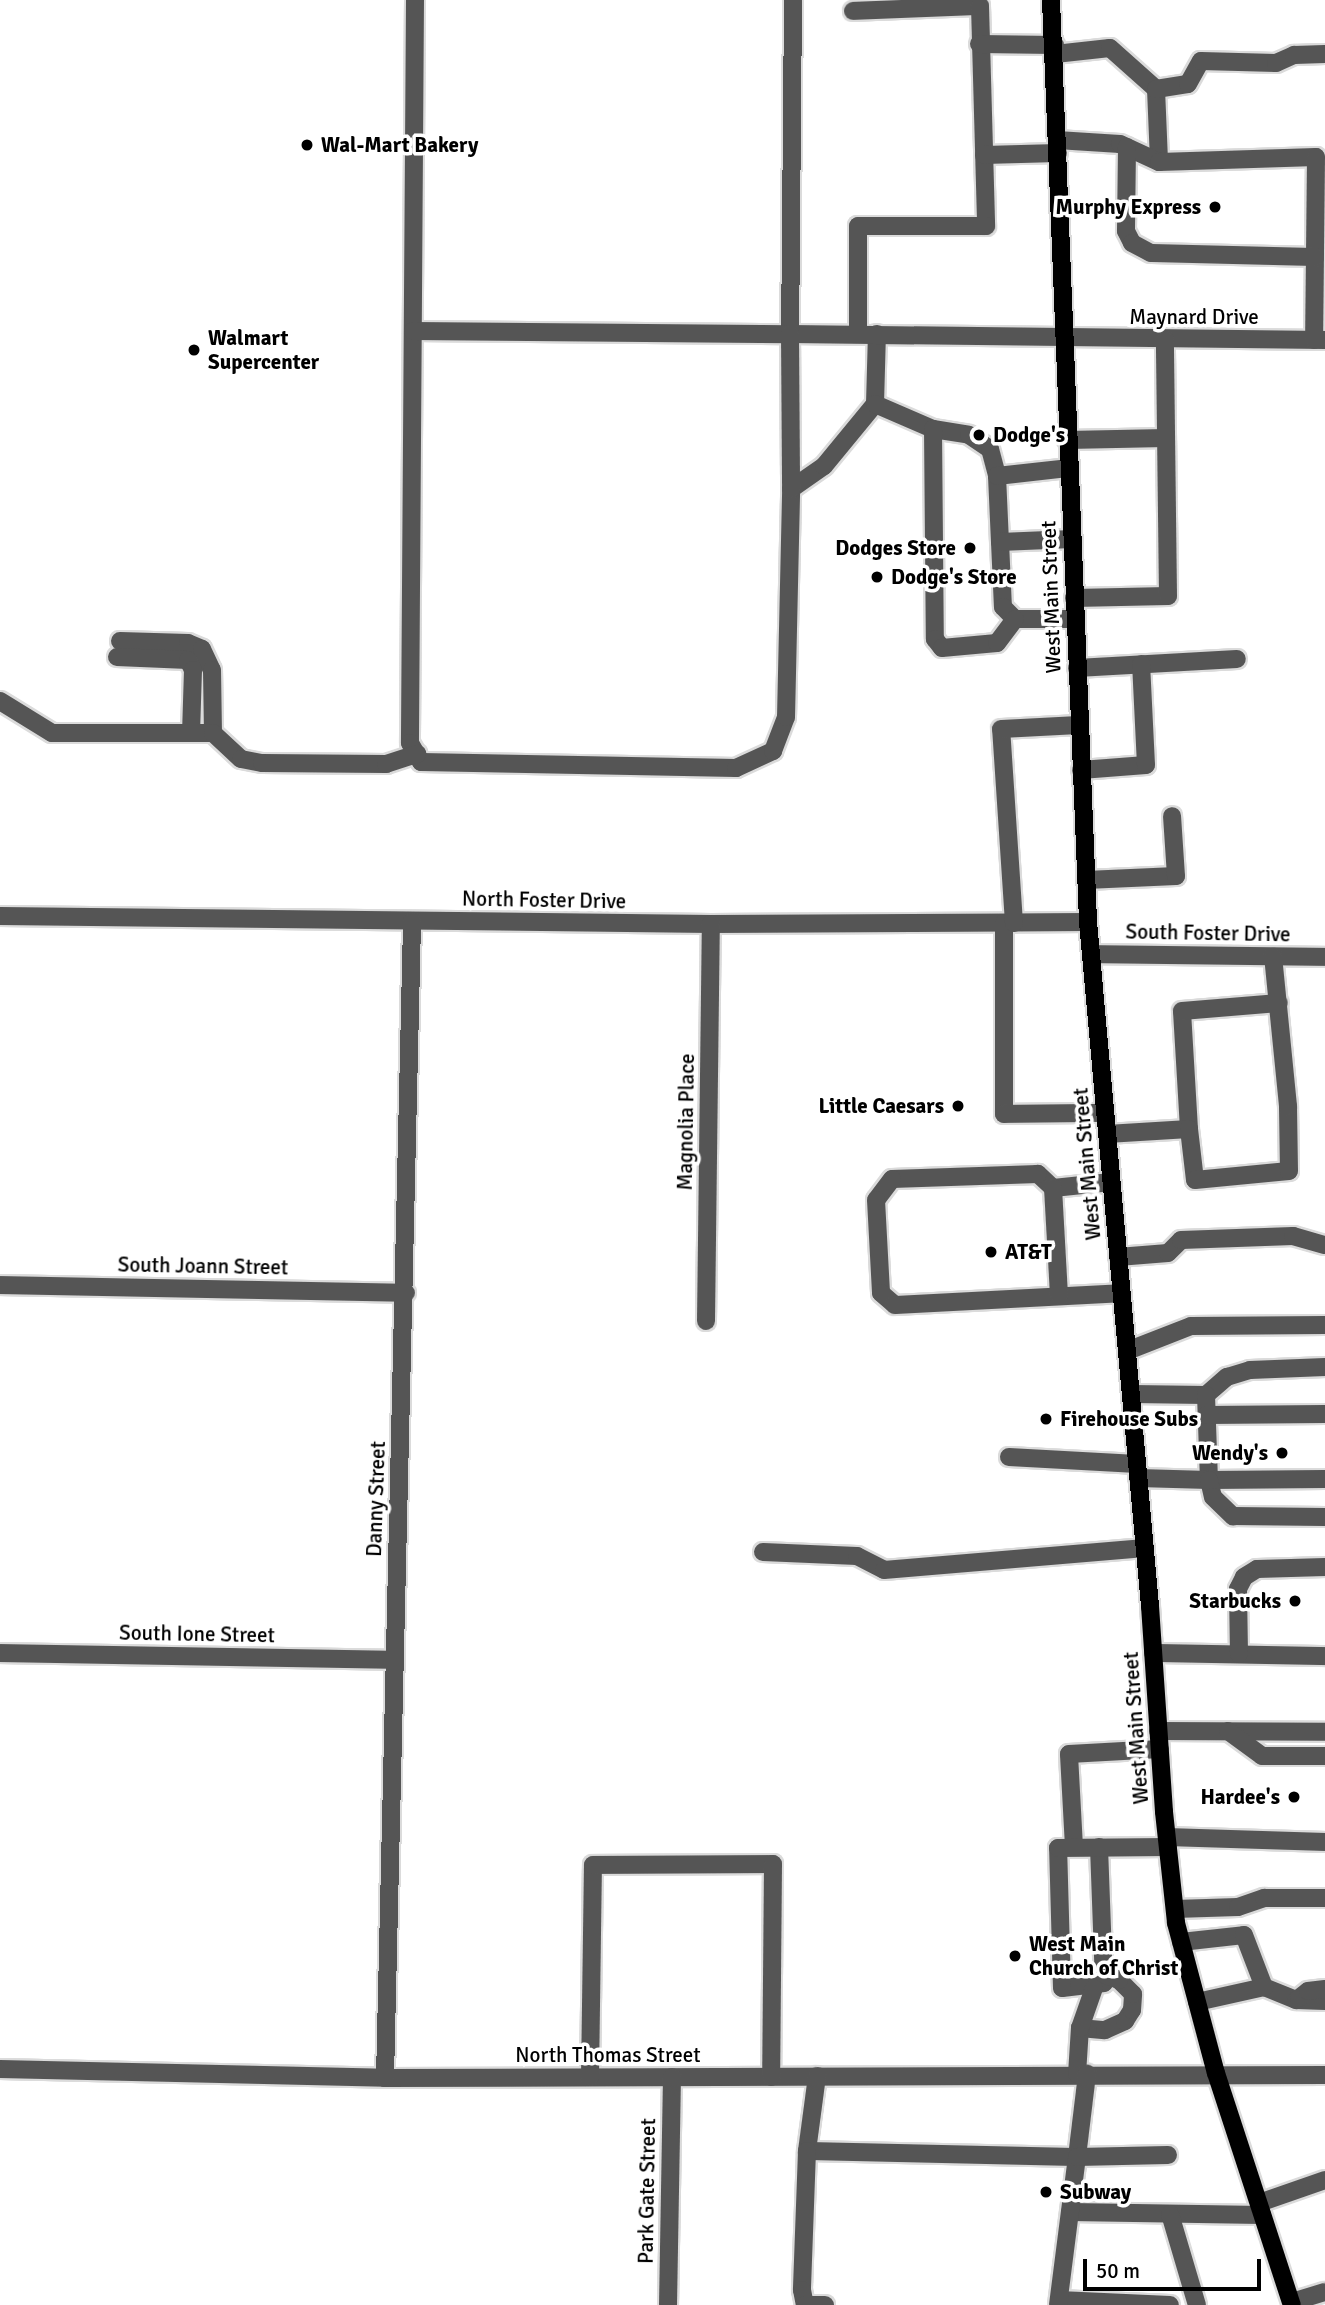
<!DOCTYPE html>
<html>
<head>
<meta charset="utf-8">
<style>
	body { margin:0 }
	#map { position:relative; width:1325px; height:2305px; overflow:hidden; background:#fff; font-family:Signika,sans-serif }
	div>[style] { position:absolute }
	.roads { filter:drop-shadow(2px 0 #dbdbdb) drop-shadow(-2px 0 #dbdbdb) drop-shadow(0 2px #dbdbdb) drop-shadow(0 -2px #dbdbdb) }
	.minor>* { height:18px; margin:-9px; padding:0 9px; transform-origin:9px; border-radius:9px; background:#555 }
	.major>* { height:18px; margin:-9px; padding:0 9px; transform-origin:9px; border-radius:9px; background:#000 }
	.dots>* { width:19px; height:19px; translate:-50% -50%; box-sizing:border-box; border:4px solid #fff; border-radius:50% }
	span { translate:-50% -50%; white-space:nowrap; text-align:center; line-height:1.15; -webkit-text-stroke:7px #fff; paint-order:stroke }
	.poi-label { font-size:21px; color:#000; font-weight:700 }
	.left { translate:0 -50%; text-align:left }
	.right { translate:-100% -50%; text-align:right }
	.street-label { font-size:21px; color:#000 }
	.scale { position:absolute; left:1083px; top:2259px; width:178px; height:32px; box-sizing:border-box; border:4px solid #000; border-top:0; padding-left:9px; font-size:21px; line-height:24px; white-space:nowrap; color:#000; -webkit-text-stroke:5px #fff; paint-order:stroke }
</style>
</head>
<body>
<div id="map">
	<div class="roads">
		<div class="minor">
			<i style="left:415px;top:0;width:743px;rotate:90.39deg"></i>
			<i style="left:410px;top:743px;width:22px;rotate:60deg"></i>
			<i style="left:421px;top:762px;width:315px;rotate:1.1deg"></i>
			<i style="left:736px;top:768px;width:41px;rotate:-24.7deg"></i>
			<i style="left:773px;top:751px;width:36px;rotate:-69deg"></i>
			<i style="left:786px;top:717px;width:228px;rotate:-88.7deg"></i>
			<i style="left:791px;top:489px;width:40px;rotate:-34.9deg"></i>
			<i style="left:824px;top:466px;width:80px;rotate:-50.6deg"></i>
			<i style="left:875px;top:404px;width:70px;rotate:-88.4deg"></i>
			<i style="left:793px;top:0;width:334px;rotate:90.5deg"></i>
			<i style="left:790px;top:334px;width:535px;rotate:0.64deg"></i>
			<i style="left:853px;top:11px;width:127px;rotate:-2.3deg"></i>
			<i style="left:980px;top:6px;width:220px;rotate:88.4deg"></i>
			<i style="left:986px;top:226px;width:128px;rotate:180deg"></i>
			<i style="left:858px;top:226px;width:108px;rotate:90deg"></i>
			<i style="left:979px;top:44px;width:76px;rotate:0.8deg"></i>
			<i style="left:1055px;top:54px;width:55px;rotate:-6.2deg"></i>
			<i style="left:1110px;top:48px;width:62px;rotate:41.7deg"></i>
			<i style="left:1156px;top:89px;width:73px;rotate:87.6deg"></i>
			<i style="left:1156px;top:89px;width:32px;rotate:-9deg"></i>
			<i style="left:1188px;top:84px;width:26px;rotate:-61deg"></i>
			<i style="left:1201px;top:61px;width:75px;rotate:1.5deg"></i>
			<i style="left:1276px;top:63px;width:20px;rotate:-24deg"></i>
			<i style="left:1294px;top:55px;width:31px;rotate:-2deg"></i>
			<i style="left:1057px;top:140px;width:63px;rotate:3.6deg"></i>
			<i style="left:1120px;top:144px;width:43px;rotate:24.8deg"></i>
			<i style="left:1159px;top:162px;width:157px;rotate:-1.8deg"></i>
			<i style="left:1316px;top:157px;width:183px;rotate:90.6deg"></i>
			<i style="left:1127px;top:147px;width:84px;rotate:90.7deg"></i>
			<i style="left:1126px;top:231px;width:13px;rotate:63deg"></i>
			<i style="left:1132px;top:243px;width:21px;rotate:28deg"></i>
			<i style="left:1151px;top:253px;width:164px;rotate:1.4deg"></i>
			<i style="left:984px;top:155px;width:74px;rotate:-1.5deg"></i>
			<i style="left:413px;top:331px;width:377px;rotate:0.5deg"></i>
			<i style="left:790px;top:334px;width:155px;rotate:89.6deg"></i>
			<i style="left:875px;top:404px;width:63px;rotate:23.3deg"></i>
			<i style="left:933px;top:429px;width:36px;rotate:9deg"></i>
			<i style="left:969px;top:435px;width:25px;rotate:34deg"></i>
			<i style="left:990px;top:449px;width:28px;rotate:75deg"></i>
			<i style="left:997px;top:476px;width:131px;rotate:87.4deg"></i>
			<i style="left:1003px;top:607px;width:17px;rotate:45deg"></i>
			<i style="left:1015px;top:619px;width:60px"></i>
			<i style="left:933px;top:429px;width:210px;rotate:89.5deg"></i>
			<i style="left:935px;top:639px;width:11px;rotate:52deg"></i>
			<i style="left:942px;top:648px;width:55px;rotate:-5.2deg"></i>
			<i style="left:997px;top:643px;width:30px;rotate:-53deg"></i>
			<i style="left:1067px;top:440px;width:99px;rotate:-1.2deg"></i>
			<i style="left:997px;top:476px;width:71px;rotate:-6.4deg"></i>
			<i style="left:1000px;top:542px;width:72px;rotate:-2.4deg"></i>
			<i style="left:1074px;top:598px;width:94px;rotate:-1.2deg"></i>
			<i style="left:1168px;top:596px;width:256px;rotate:-90.7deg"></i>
			<i style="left:120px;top:641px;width:68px;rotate:1.7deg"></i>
			<i style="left:188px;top:643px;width:15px;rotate:23deg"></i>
			<i style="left:202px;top:649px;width:23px;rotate:65deg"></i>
			<i style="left:212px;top:670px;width:63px;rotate:89.1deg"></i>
			<i style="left:117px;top:657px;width:71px;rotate:2.4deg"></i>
			<i style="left:188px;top:660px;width:11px;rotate:63deg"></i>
			<i style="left:193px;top:670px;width:63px;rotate:91.8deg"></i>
			<i style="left:1077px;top:668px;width:160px;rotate:-3.2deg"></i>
			<i style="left:0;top:701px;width:61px;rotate:31.6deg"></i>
			<i style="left:52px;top:733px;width:161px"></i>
			<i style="left:213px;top:733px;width:38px;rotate:43deg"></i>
			<i style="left:241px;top:759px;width:21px;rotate:11deg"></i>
			<i style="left:262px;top:763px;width:124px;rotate:0.5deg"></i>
			<i style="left:386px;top:764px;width:33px;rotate:-18deg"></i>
			<i style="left:1081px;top:770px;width:65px;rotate:-4.4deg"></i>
			<i style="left:1146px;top:765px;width:101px;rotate:-92.8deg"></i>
			<i style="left:1086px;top:880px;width:90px;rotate:-2.5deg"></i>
			<i style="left:1176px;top:876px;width:60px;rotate:-93.8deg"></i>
			<i style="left:0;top:916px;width:711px;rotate:0.64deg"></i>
			<i style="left:711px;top:924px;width:377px;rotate:-0.3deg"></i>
			<i style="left:1004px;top:923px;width:191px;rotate:90deg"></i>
			<i style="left:1004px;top:1114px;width:101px;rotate:-0.6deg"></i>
			<i style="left:1014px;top:923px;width:194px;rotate:-93.8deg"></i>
			<i style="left:1001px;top:729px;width:78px;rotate:-2.9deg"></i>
			<i style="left:1091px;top:954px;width:234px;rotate:0.7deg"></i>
			<i style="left:1189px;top:1129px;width:118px;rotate:-93.4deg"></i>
			<i style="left:1182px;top:1011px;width:97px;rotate:-4.7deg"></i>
			<i style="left:1107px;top:1134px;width:82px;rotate:-3.5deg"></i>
			<i style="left:1189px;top:1129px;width:51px;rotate:83.3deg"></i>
			<i style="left:1195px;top:1180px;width:94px;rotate:-5.5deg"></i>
			<i style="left:1289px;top:1171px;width:65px;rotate:-90.9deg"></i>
			<i style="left:1288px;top:1106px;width:150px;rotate:-95.7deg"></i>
			<i style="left:1111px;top:1182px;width:58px;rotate:174.1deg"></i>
			<i style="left:1053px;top:1188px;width:21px;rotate:-137deg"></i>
			<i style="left:1038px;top:1174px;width:146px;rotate:178deg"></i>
			<i style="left:892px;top:1179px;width:26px;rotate:127deg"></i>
			<i style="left:876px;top:1200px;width:93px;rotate:86.9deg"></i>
			<i style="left:881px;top:1293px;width:18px;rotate:41deg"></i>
			<i style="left:895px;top:1305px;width:226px;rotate:-3deg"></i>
			<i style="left:1053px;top:1188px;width:108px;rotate:86.8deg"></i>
			<i style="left:1118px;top:1257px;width:50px;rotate:-4.6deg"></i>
			<i style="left:1168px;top:1253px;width:18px;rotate:-45deg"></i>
			<i style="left:1181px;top:1240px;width:112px;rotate:-2deg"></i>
			<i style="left:1293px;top:1236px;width:33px;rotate:16deg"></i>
			<i style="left:0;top:1285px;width:406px;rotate:1.1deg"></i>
			<i style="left:706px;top:1321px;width:397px;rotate:-89.3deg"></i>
			<i style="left:1127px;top:1351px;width:69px;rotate:-21.3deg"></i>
			<i style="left:1191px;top:1326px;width:134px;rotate:-0.4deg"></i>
			<i style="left:1132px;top:1394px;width:74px;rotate:0.8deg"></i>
			<i style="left:1206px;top:1395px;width:28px;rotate:-41deg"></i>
			<i style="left:1227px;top:1377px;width:24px;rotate:-17deg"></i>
			<i style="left:1250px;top:1370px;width:75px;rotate:-2.3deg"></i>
			<i style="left:1206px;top:1395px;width:85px;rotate:88deg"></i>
			<i style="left:1209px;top:1480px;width:116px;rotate:-0.5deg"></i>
			<i style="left:1207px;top:1415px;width:118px;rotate:-0.5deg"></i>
			<i style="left:1009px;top:1457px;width:128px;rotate:3.1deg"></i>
			<i style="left:1138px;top:1478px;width:71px;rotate:1.6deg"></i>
			<i style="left:1209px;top:1480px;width:17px;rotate:77deg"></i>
			<i style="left:1213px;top:1497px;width:28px;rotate:44deg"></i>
			<i style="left:1233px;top:1516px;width:92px;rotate:0.6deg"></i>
			<i style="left:763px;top:1552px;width:94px;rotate:2.4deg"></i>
			<i style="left:857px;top:1556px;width:30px;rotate:27deg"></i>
			<i style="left:884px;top:1570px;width:262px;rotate:-4.8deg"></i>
			<i style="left:0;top:1653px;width:394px;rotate:1deg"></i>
			<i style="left:1153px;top:1653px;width:172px;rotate:1deg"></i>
			<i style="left:1239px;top:1654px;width:65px;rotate:-90.9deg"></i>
			<i style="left:1238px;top:1589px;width:13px;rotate:-63deg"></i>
			<i style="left:1244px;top:1577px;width:15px;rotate:-32deg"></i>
			<i style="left:1257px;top:1569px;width:68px;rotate:-1.7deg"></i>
			<i style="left:1158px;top:1731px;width:167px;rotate:0.3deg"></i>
			<i style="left:1228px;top:1731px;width:42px;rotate:36.3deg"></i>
			<i style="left:1262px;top:1756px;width:63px"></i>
			<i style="left:1168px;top:1837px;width:157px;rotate:1.8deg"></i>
			<i style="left:1074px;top:1847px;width:93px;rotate:-93.1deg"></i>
			<i style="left:1069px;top:1754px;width:91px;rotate:-3.1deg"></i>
			<i style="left:1099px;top:1847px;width:136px;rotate:87.9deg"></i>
			<i style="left:1104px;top:1983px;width:42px;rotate:173.2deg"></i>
			<i style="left:1062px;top:1988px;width:140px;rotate:-91.6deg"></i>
			<i style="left:1058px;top:1848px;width:110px;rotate:-0.5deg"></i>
			<i style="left:1175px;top:1909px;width:63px;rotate:-1.8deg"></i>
			<i style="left:1238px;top:1907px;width:28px;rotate:-19deg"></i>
			<i style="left:1264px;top:1898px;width:61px"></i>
			<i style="left:1181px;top:1942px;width:63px;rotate:-6.3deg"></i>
			<i style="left:1244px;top:1935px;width:56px;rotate:69deg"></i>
			<i style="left:1264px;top:1987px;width:35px;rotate:22deg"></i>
			<i style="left:1296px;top:2000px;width:29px;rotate:2deg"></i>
			<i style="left:1299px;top:1998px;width:11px;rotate:-38deg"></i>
			<i style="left:1308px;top:1991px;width:17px;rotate:-7deg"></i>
			<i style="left:1197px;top:2002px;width:69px;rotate:-12.6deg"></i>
			<i style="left:1080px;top:2028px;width:25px;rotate:5deg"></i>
			<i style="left:1105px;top:2030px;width:22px;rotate:-24deg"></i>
			<i style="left:1125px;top:2021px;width:13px;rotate:-58deg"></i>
			<i style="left:1132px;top:2010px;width:16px;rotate:-86deg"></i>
			<i style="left:1133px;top:1994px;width:20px;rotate:-135deg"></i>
			<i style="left:1119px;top:1980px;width:17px;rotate:-159deg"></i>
			<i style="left:0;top:2069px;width:385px;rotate:1.3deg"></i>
			<i style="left:385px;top:2078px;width:940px;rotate:-0.18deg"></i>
			<i style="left:1077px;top:2074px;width:46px;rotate:-86.3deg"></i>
			<i style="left:1080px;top:2028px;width:42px;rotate:-70.7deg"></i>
			<i style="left:817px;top:2076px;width:76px;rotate:97.6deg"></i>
			<i style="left:807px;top:2151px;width:270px;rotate:1.3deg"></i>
			<i style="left:1077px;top:2157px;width:84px;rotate:-83.1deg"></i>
			<i style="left:590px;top:2077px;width:212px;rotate:-89.2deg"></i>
			<i style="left:593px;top:1865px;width:180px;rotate:-0.3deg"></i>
			<i style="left:773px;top:1864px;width:213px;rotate:90.5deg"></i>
			<i style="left:385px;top:2078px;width:1157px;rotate:-88.66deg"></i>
			<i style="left:807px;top:2151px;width:139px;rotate:92.1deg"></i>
			<i style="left:802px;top:2290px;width:15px;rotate:79deg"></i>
			<i style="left:805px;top:2305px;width:20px"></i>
			<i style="left:1259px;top:2203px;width:70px;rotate:-19.2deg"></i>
			<i style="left:1070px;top:2212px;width:192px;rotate:0.9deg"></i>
			<i style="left:1170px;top:2214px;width:95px;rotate:73.5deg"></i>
			<i style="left:1059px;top:2300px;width:111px;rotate:2.6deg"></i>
			<i style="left:1292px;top:2302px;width:34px;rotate:-17deg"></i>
			<i style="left:668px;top:2305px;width:228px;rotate:-89deg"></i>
			<i style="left:1058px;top:2305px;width:149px;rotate:-82.7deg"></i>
			<i style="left:1077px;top:2157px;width:91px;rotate:-1.3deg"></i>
		</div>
		<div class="major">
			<i style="left:1051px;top:0;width:923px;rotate:87.7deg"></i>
			<i style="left:1088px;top:922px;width:687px;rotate:84.82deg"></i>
			<i style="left:1150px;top:1606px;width:206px;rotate:86.1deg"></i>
			<i style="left:1164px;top:1812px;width:112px;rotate:83.8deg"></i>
			<i style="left:1176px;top:1923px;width:155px;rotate:75.1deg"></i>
			<i style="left:1216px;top:2073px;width:244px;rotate:71.9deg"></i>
		</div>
	</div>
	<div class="dots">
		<i style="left:307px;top:145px;background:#000"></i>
		<i style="left:1215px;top:207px;background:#000"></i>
		<i style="left:194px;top:350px;background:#000"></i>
		<i style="left:979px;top:435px;background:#000"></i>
		<i style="left:970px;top:548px;background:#000"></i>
		<i style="left:877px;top:577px;background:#000"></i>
		<i style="left:958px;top:1106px;background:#000"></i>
		<i style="left:991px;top:1252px;background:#000"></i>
		<i style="left:1046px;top:1419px;background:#000"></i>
		<i style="left:1282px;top:1453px;background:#000"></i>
		<i style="left:1295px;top:1601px;background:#000"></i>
		<i style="left:1294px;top:1797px;background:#000"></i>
		<i style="left:1015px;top:1956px;background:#000"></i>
		<i style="left:1046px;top:2192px;background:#000"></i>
	</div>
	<div class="poi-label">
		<span class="left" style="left:321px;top:145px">Wal-Mart Bakery</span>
		<span class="right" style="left:1201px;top:207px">Murphy Express</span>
		<span class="left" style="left:208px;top:350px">Walmart<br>Supercenter</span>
		<span class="left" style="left:993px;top:435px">Dodge's</span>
		<span class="right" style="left:956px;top:548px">Dodges Store</span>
		<span class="left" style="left:891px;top:577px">Dodge's Store</span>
		<span class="right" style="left:944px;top:1106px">Little Caesars</span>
		<span class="left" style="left:1005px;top:1252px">AT&amp;T</span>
		<span class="left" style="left:1060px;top:1419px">Firehouse Subs</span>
		<span class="right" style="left:1268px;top:1453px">Wendy's</span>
		<span class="right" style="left:1281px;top:1601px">Starbucks</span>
		<span class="right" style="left:1280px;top:1797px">Hardee's</span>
		<span class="left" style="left:1029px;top:1956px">West Main<br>Church of Christ</span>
		<span class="left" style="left:1060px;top:2192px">Subway</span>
	</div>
	<div class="street-label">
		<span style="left:1194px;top:317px">Maynard Drive</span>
		<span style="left:1051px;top:597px;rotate:-92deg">West Main Street</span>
		<span style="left:544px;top:900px;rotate:1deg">North Foster Drive</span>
		<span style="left:1208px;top:933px;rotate:1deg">South Foster Drive</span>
		<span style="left:686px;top:1122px;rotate:-89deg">Magnolia Place</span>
		<span style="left:1087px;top:1164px;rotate:-95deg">West Main Street</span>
		<span style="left:203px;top:1266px;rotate:1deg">South Joann Street</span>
		<span style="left:376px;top:1499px;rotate:-88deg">Danny Street</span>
		<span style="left:197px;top:1634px;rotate:1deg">South Ione Street</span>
		<span style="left:1136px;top:1728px;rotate:-94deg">West Main Street</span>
		<span style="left:608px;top:2055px">North Thomas Street</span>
		<span style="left:647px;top:2191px;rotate:-89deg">Park Gate Street</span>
	</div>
	<div class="scale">50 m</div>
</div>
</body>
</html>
